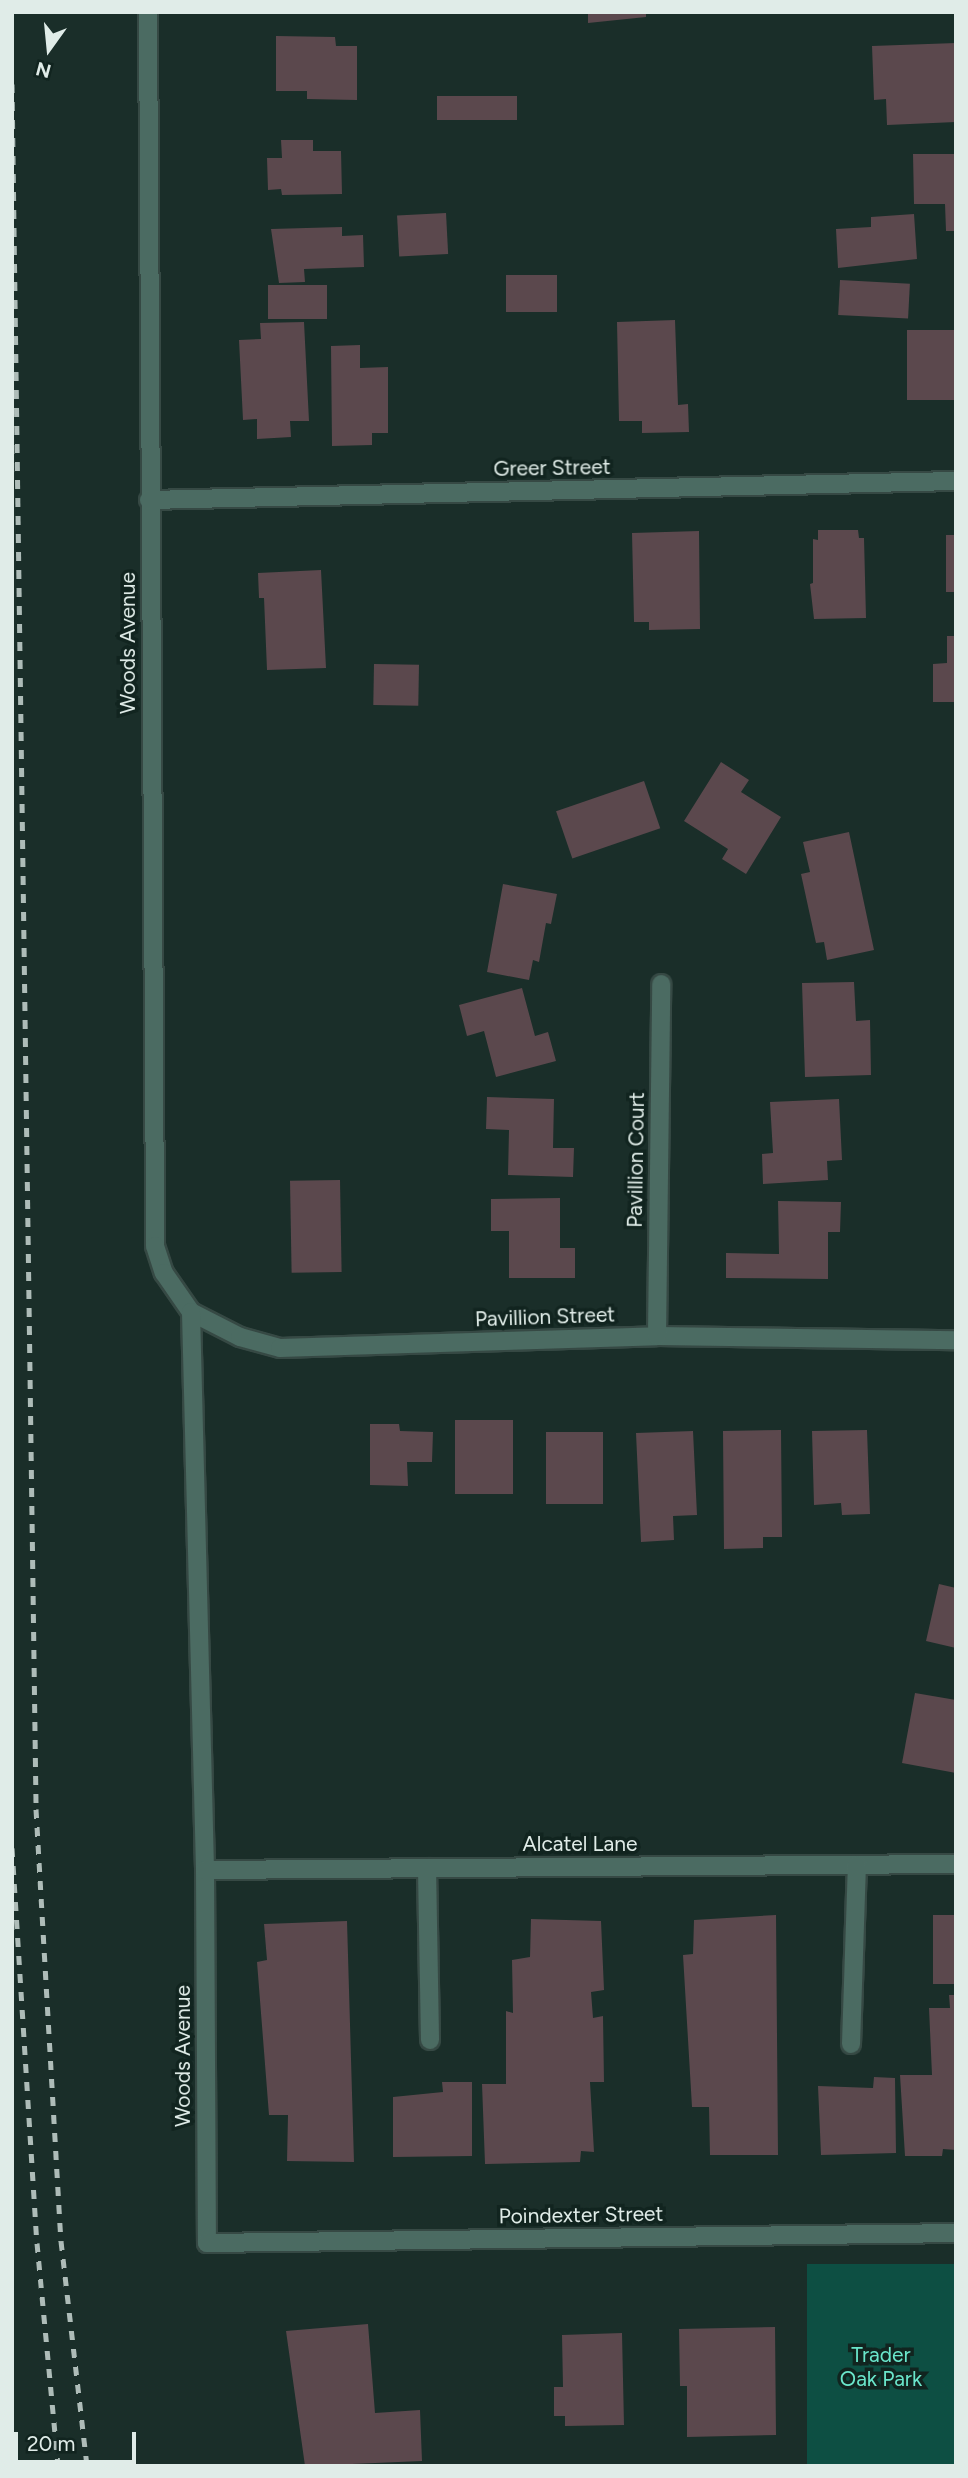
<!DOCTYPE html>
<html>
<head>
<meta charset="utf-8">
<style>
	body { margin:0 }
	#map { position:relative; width:968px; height:2478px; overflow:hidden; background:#1a2e29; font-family:Figtree,sans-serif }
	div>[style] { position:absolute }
	.green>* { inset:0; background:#0d4f43; transform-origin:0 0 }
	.building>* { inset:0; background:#5b484d; transform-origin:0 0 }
	.roads { filter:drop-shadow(2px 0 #364944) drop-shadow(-2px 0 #364944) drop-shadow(0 2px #364944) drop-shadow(0 -2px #364944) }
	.minor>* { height:18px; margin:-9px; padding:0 9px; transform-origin:9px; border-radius:9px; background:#4b6b62 }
	.rail>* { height:5px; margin-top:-2.5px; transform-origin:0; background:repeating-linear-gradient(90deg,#aebcb8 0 9px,transparent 0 18px) }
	span { translate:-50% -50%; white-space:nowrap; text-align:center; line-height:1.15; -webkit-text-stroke:7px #11241f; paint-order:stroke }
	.street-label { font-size:21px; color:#e0ece8 }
	.park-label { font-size:21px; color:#6ae6cb }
	.frame { position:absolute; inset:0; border:14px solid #e0ece8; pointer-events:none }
	.north { position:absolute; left:14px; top:14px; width:70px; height:70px; -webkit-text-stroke:5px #11241f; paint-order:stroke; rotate:195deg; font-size:19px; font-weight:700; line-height:28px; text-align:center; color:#e0ece8 }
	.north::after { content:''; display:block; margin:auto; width:24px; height:32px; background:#e0ece8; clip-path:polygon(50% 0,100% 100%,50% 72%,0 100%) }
	.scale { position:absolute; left:14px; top:2432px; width:122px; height:32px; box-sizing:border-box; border:4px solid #e0ece8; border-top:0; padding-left:9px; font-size:21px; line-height:24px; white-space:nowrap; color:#e0ece8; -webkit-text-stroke:5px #11241f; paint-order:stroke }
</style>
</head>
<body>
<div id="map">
	<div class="green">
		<i style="left:956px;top:2264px;width:202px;height:149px;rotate:90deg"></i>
	</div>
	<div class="building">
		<i style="clip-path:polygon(588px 12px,646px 12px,646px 17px,588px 23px)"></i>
		<i style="clip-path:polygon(276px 36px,335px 37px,336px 46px,357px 46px,357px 100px,307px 99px,307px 91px,276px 91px)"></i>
		<i style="clip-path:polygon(956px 43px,956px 122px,887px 125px,886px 99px,874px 100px,872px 46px)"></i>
		<i style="left:437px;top:96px;width:80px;height:24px"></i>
		<i style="clip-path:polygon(281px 140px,313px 140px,313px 151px,341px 151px,342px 194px,282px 195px,281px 189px,268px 190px,267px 158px,282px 158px)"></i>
		<i style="clip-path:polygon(913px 154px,956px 154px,956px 231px,946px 231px,945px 204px,914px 204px)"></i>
		<i style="left:446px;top:213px;width:41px;height:49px;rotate:87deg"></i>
		<i style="clip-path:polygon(914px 214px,917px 259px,838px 268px,836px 229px,871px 227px,871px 217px)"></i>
		<i style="clip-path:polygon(342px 227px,342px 236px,363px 235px,364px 267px,304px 269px,305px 282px,279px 283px,271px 229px)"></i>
		<i style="left:557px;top:275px;width:37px;height:51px;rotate:90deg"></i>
		<i style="left:840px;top:280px;width:70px;height:35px;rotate:3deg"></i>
		<i style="left:268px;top:285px;width:59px;height:34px"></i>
		<i style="clip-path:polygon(675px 320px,678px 405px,688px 404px,689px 432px,642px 433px,642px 421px,619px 421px,617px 322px)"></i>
		<i style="clip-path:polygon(304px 322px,309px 421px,290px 421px,291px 437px,257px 439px,257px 419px,243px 420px,239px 340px,261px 339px,260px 323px)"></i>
		<i style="left:907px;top:330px;width:49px;height:70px"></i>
		<i style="clip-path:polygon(360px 345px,360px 368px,388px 367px,388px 433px,372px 433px,372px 445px,332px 446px,331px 346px)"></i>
		<i style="clip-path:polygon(818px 530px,858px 530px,859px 538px,864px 538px,866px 618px,814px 619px,810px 584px,813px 583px,813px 539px,818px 540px)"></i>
		<i style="clip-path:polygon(699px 531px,700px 629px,649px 630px,649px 622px,634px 622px,632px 533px)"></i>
		<i style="left:946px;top:535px;width:10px;height:57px"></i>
		<i style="clip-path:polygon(321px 570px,326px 668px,267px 670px,264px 598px,259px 598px,258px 573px)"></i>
		<i style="clip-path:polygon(947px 636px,956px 636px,956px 702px,933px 702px,933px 664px,947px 663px)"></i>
		<i style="left:374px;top:664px;width:45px;height:41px;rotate:1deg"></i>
		<i style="clip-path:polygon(721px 762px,749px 780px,741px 792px,781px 817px,746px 874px,722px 859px,728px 849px,684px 821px)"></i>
		<i style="left:644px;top:781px;width:50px;height:93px;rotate:71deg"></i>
		<i style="clip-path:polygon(849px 832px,874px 950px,827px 960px,824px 942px,816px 943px,801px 874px,810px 872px,803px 842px)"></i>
		<i style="clip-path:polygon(503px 884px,557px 894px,551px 924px,546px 923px,539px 962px,533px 960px,529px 980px,487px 972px)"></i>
		<i style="clip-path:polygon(854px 982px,856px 1021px,870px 1020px,871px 1075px,805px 1077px,802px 983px)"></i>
		<i style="clip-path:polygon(522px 988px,535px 1036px,548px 1032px,556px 1061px,496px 1077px,484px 1031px,467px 1036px,459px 1005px)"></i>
		<i style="clip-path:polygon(487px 1097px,554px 1099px,553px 1148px,574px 1148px,573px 1177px,508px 1175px,509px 1130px,486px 1129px)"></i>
		<i style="clip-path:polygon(839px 1099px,842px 1160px,827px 1161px,828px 1180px,763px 1184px,762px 1154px,773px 1153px,770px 1102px)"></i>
		<i style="left:340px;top:1180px;width:92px;height:50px;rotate:89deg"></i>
		<i style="clip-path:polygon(560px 1198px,560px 1248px,575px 1248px,575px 1278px,509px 1278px,509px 1231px,491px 1231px,491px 1199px)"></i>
		<i style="clip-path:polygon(778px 1201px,841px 1202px,840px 1232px,828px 1232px,828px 1279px,726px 1278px,726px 1253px,779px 1254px)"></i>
		<i style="left:455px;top:1420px;width:58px;height:74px"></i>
		<i style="clip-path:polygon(370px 1424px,399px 1424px,400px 1431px,433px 1432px,432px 1462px,407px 1462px,408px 1486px,370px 1485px)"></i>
		<i style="clip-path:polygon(781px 1430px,782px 1537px,763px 1537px,763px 1548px,724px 1549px,723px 1431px)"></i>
		<i style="clip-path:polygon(867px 1430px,870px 1514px,842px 1515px,841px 1503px,814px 1505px,812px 1431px)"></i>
		<i style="clip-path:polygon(693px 1431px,697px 1515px,673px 1516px,674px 1540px,641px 1542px,636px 1433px)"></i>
		<i style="left:603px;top:1432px;width:72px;height:57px;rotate:90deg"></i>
		<i style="clip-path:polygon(939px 1584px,956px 1588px,956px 1648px,926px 1641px)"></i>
		<i style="clip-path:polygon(915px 1693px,956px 1700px,956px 1773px,902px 1763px)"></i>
		<i style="clip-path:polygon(776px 1915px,778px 2155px,710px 2155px,709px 2107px,692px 2107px,683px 1955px,693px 1954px,694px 1920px)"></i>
		<i style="left:933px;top:1915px;width:23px;height:69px"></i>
		<i style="clip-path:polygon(531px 1919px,601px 1921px,604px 1990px,591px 1992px,593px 2018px,603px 2016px,604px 2082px,590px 2082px,594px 2152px,581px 2151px,580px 2162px,485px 2164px,482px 2084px,506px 2084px,506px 2011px,513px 2013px,512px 1960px,530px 1957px)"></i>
		<i style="clip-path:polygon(347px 1921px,354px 2162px,287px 2161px,288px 2115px,269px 2115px,257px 1962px,267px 1960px,264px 1924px)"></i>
		<i style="clip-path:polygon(949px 1995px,956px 1995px,956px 2150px,943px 2149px,942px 2156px,905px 2156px,900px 2075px,932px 2075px,929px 2008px,950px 2008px)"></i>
		<i style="clip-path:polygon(874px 2077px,895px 2078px,896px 2153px,821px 2155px,818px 2086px,873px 2088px)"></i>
		<i style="clip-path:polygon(442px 2082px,472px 2082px,472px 2156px,393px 2157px,393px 2097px,443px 2092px)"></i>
		<i style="clip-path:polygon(368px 2324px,375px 2413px,420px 2410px,422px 2461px,305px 2466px,286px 2331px)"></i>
		<i style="clip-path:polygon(775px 2327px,776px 2435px,687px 2437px,687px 2386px,680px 2386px,679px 2329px)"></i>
		<i style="clip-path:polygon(622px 2333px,624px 2425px,565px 2426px,565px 2416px,554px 2416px,554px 2387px,563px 2387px,562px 2335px)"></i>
	</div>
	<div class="roads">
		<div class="minor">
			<i style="left:148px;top:12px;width:1234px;rotate:89.67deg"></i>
			<i style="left:155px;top:1246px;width:28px;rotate:72deg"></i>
			<i style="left:164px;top:1273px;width:47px;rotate:55.3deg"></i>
			<i style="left:191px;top:1312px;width:55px;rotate:27deg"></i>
			<i style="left:240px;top:1337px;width:41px;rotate:15.4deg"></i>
			<i style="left:280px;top:1348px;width:377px;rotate:-1.8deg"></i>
			<i style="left:657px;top:1336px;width:299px;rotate:0.8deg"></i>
			<i style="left:149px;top:500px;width:807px;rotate:-1.35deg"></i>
			<i style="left:191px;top:1312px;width:558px;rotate:88.56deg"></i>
			<i style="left:205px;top:1870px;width:373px;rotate:89.7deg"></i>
			<i style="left:207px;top:2243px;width:749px;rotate:-0.76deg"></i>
			<i style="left:657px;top:1336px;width:352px;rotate:-89.3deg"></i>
			<i style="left:427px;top:1868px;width:172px;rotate:89deg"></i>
			<i style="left:205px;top:1870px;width:751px;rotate:-0.46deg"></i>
			<i style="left:851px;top:2044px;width:179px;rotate:-88.1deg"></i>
		</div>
	</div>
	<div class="rail">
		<i style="left:12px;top:84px;width:1725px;rotate:89.2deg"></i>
		<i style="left:36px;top:1809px;width:433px;rotate:86.7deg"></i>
		<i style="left:61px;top:2241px;width:226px;rotate:83.4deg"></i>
		<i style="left:12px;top:1848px;width:396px;rotate:86.4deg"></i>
		<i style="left:37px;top:2243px;width:224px;rotate:84.6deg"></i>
	</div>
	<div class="street-label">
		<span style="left:552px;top:468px;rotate:-1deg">Greer Street</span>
		<span style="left:128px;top:643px;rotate:-90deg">Woods Avenue</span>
		<span style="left:636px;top:1160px;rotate:-89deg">Pavillion Court</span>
		<span style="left:545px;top:1317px;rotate:-2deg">Pavillion Street</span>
		<span style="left:580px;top:1844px">Alcatel Lane</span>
		<span style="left:183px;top:2056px;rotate:-90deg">Woods Avenue</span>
		<span style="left:581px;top:2215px;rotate:-1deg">Poindexter Street</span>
	</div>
	<div class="park-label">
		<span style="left:881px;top:2367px">Trader<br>Oak Park</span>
	</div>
	<div class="frame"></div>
	<div class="north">N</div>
	<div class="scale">20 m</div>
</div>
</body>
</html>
